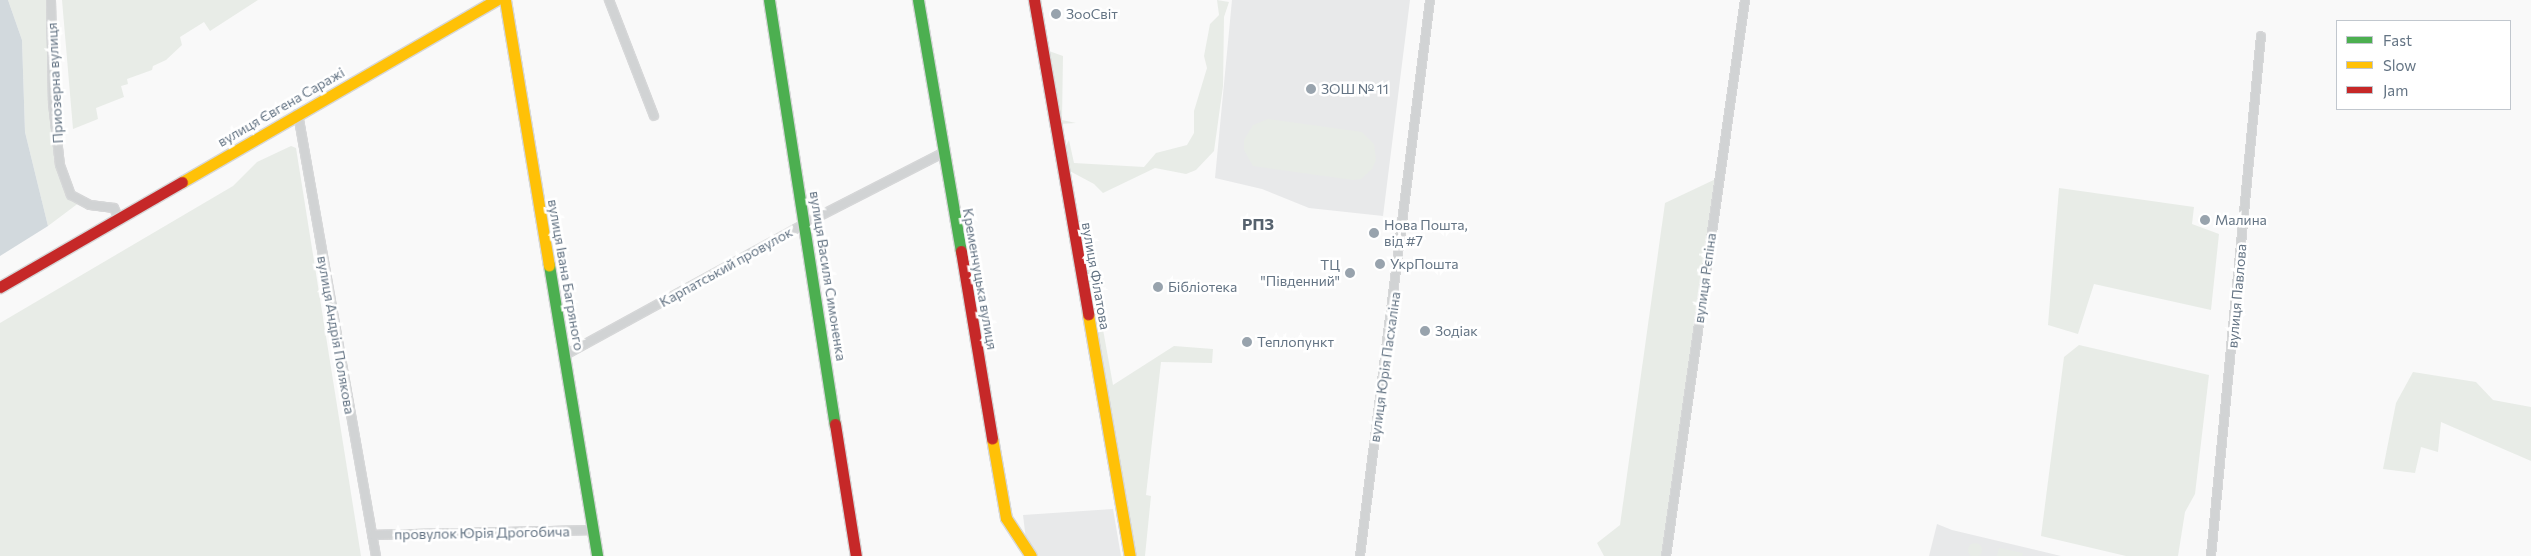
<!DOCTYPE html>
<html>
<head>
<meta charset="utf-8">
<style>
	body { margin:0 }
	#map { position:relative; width:2531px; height:556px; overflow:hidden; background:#f9f9f9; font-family:Commissioner,sans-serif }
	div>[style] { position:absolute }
	.built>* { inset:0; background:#e8e9ea }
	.green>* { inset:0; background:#e8ece7 }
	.round { border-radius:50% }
	.water>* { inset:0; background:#d2d9dd }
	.roads { filter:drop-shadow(1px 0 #d6d7d8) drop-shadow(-1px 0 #d6d7d8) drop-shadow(0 1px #d6d7d8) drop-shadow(0 -1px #d6d7d8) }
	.street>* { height:8px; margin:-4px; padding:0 4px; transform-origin:4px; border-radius:4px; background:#d1d3d4 }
	.fast>* { height:11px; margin:-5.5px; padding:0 5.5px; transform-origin:5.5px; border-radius:5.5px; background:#4caf50 }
	.slow>* { height:11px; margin:-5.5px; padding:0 5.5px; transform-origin:5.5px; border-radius:5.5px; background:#ffc107 }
	.jam>* { height:11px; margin:-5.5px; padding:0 5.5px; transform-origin:5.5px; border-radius:5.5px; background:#c62828 }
	.dots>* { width:14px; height:14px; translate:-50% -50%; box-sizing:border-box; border:2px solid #fff; border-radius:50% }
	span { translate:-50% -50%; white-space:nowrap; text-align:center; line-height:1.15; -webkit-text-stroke:5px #fff; paint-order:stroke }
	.poi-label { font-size:14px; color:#647484 }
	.left { translate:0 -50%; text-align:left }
	.right { translate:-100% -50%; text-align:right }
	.street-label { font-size:14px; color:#647484 }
	.quarter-label { font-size:16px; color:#56626e; font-weight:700 }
	.legend { position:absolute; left:2336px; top:20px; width:175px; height:90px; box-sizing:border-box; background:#fff; border:1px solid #c1c7ce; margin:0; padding:6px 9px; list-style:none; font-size:15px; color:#647484 }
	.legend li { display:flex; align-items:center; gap:10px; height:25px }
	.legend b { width:25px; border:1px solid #c1c7ce }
</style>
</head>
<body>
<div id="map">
	<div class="built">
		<i style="clip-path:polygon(1232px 0,1410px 0,1383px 216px,1309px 208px,1262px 189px,1215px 178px)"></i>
		<i style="clip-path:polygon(1113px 509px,1121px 556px,1037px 556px,1026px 540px,1023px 515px)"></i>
		<i style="clip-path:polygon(1937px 524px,1952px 530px,2061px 556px,1929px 556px)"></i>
	</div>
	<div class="green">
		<i style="clip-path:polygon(8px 0,51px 0,61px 165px,71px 195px,80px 202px,48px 226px,25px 132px,22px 40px)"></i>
		<i style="clip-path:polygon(62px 0,258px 0,210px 31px,204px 22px,180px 37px,182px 45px,166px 60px,153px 66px,152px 70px,127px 79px,128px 84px,121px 86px,124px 97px,96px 108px,98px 119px,73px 129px)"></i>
		<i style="clip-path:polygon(1217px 0,1229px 2px,1224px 17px,1223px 86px,1214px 151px,1196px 170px,1186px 174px,1155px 168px,1103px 193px,1094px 184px,1066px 169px,1063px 151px,1069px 140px,1074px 163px,1144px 167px,1156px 153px,1187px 145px,1194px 133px,1194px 111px,1207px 68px,1204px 56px,1210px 24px,1219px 15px)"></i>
		<i style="clip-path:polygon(1049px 51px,1063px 56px,1062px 120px,1076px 123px,1059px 124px)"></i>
		<i style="clip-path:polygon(1268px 119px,1362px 132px,1374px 144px,1376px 160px,1372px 169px,1361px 179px,1353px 180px,1253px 166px,1244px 150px,1244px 140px,1253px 125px)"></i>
		<i style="clip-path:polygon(291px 146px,296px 148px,361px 556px,0 556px,0 323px,233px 186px,257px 162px)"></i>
		<i style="clip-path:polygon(1720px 177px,1666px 556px,1604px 556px,1597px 543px,1620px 525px,1665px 203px)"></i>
		<i style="clip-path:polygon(2059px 188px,2194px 207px,2192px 224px,2219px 234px,2211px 310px,2094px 284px,2078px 334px,2048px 325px)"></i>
		<i style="clip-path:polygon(1088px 246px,1113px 385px,1174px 346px,1213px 349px,1212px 363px,1161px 362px,1146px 495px,1151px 496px,1145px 556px,1135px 556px,1080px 254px)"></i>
		<i style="clip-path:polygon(2079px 345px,2209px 375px,2195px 494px,2185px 512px,2178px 556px,2126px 556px,2041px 536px,2064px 357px)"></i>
		<i style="clip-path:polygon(2413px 372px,2476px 382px,2493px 400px,2531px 407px,2531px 461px,2441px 422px,2438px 452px,2421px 447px,2415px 473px,2383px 469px,2396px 403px)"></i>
		<i class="round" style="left:1968px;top:543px;width:14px;height:14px"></i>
		<i style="clip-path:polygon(1999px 548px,2023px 553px,2022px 556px,1997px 556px)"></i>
	</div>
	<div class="water">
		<i style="clip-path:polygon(0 0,8px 0,22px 40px,25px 132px,48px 226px,0 256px)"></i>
	</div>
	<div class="roads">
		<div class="street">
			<i style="left:51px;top:0;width:103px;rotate:88.9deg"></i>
			<i style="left:53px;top:103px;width:62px;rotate:83.6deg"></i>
			<i style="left:60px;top:165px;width:32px;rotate:70deg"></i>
			<i style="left:71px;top:195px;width:21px;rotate:28deg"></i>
			<i style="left:90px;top:205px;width:24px;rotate:7deg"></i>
			<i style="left:114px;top:208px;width:12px;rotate:66deg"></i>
			<i style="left:609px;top:0;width:124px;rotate:68.8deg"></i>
			<i style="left:298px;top:114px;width:449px;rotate:80deg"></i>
			<i style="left:565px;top:355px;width:273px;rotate:-28.7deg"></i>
			<i style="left:804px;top:224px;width:156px;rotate:-27.1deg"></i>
			<i style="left:372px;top:535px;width:220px;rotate:-1.3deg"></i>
			<i style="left:1360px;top:556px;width:560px;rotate:-82.82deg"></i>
			<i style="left:1666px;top:556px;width:562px;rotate:-81.91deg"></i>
			<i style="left:2211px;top:556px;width:522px;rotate:-84.51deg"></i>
		</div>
		<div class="fast">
			<i style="left:769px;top:0;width:429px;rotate:81.2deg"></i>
			<i style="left:918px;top:0;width:255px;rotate:80.3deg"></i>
			<i style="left:549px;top:265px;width:295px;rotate:80.6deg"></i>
		</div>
		<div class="slow">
			<i style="left:505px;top:0;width:269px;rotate:80.6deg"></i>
			<i style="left:182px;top:182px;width:363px;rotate:-30.1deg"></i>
			<i style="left:1088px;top:314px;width:246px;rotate:80.2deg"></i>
			<i style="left:992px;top:438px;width:81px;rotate:80.1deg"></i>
			<i style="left:1006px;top:518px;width:45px;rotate:56.7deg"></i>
		</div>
		<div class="jam">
			<i style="left:1034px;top:0;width:319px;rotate:80.2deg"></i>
			<i style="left:961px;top:251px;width:190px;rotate:80.6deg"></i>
			<i style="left:0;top:287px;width:210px;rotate:-30deg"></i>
			<i style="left:835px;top:424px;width:134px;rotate:81deg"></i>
		</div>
	</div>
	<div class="dots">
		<i style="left:1056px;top:14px;background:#98a3ad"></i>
		<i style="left:1311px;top:89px;background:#98a3ad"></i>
		<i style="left:2205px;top:220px;background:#98a3ad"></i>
		<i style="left:1374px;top:233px;background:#98a3ad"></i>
		<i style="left:1380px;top:264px;background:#98a3ad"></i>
		<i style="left:1350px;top:273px;background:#98a3ad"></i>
		<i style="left:1158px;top:287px;background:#98a3ad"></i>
		<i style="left:1425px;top:331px;background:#98a3ad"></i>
		<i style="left:1247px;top:342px;background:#98a3ad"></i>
	</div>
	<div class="poi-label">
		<span class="left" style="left:1066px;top:14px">ЗооСвiт</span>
		<span class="left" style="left:1321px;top:89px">ЗОШ № 11</span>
		<span class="left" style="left:2215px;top:220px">Малина</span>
		<span class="left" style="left:1384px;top:233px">Нова Пошта,<br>від #7</span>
		<span class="left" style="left:1390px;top:264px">УкрПошта</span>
		<span class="right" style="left:1340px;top:273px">ТЦ<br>"Південний"</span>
		<span class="left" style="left:1168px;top:287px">Бібліотека</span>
		<span class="left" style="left:1435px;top:331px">Зодіак</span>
		<span class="left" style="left:1257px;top:342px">Теплопункт</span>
	</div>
	<div class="street-label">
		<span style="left:55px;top:83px;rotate:-93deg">Приозерна вулиця</span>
		<span style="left:281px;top:107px;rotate:-30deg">вулиця Євгена Саражі</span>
		<span style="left:726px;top:267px;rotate:-29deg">Карпатський провулок</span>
		<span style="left:566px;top:275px;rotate:80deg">вулиця Івана Багряного</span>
		<span style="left:828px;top:276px;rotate:81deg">вулиця Василя Симоненка</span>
		<span style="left:1096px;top:276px;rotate:80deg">вулиця Філатова</span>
		<span style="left:1705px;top:278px;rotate:-82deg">вулиця Рєпіна</span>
		<span style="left:980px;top:279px;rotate:80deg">Кременчуцька вулиця</span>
		<span style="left:2237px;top:296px;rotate:-85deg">вулиця Павлова</span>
		<span style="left:336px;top:335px;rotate:80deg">вулиця Андрія Полякова</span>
		<span style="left:1385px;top:367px;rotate:-82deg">вулиця Юрія Пасхаліна</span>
		<span style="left:482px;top:533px;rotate:-1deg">провулок Юрія Дрогобича</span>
	</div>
	<div class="quarter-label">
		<span style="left:1258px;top:224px">РПЗ</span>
	</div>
	<ul class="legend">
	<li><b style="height:6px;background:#4caf50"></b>Fast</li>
	<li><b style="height:6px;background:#ffc107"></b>Slow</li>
	<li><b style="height:6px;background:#c62828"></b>Jam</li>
	</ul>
</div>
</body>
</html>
